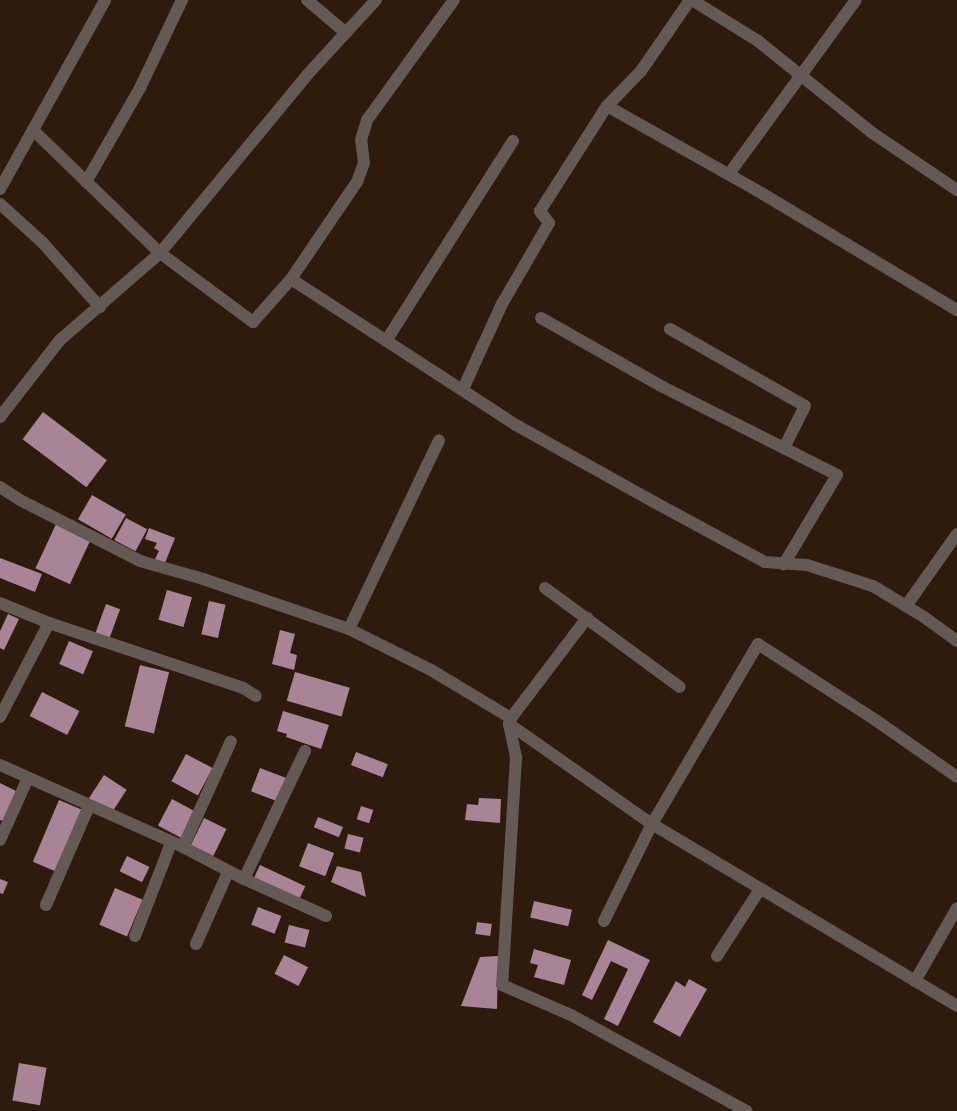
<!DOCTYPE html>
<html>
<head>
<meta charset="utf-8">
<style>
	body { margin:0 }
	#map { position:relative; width:957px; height:1111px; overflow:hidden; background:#2e1b0d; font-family:"DM Sans",sans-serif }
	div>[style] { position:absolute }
	.building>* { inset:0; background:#a98497; transform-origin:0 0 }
	.street>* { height:12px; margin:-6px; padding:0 6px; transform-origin:6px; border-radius:6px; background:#655955 }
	span { translate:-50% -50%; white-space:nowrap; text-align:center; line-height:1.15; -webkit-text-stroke:5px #100804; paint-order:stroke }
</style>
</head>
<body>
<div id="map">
	<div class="building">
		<i style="left:43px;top:412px;width:80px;height:34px;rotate:37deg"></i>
		<i style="left:92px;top:495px;width:39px;height:28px;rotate:30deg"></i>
		<i style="left:126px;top:518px;width:24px;height:25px;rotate:28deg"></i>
		<i style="left:57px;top:522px;width:38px;height:51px;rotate:25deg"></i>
		<i style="clip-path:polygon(149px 528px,175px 538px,165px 563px,155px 559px,159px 551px,154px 548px,157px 543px,145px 539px)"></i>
		<i style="clip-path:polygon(0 558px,42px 574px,35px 592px,0 578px)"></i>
		<i style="left:167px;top:590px;width:26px;height:31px;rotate:16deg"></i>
		<i style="left:209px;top:601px;width:17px;height:34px;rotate:13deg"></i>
		<i style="left:106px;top:604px;width:15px;height:34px;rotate:20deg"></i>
		<i style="clip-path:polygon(8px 614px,19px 619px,4px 650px,0 648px,0 631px)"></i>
		<i style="clip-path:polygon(280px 630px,295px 634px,290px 653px,297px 655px,294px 670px,272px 664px)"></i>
		<i style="left:69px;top:641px;width:26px;height:25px;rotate:23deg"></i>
		<i style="left:140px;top:665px;width:30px;height:63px;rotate:14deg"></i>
		<i style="left:295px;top:672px;width:57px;height:30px;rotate:16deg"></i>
		<i style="left:42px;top:692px;width:42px;height:27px;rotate:27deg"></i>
		<i style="clip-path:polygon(283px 711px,329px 725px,321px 749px,286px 737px,287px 734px,277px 731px)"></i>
		<i style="left:356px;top:752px;width:34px;height:14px;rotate:21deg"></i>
		<i style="left:186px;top:754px;width:30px;height:31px;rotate:28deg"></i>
		<i style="left:260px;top:768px;width:28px;height:25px;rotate:21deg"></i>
		<i style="left:104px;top:775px;width:27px;height:28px;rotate:33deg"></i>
		<i style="clip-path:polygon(0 783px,18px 792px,3px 821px,0 820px)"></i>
		<i style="clip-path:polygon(479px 798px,501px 799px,500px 823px,465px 820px,467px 804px,478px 805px)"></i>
		<i style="left:172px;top:799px;width:27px;height:30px;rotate:28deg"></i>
		<i style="left:59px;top:800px;width:25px;height:67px;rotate:23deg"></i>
		<i style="left:361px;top:806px;width:13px;height:14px;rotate:18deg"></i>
		<i style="left:318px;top:817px;width:27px;height:11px;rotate:22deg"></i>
		<i style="left:204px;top:818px;width:25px;height:30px;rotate:26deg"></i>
		<i style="left:348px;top:834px;width:16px;height:15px;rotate:14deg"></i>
		<i style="left:308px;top:843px;width:28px;height:25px;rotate:21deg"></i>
		<i style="left:127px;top:856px;width:25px;height:17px;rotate:26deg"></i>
		<i style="left:260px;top:865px;width:50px;height:16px;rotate:25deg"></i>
		<i style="clip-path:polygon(337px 866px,361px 872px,366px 897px,331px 882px)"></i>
		<i style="clip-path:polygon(0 879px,8px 882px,3px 894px,0 893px)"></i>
		<i style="left:115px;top:888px;width:30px;height:40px;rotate:23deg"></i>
		<i style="left:534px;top:901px;width:39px;height:17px;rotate:13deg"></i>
		<i style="left:258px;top:907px;width:25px;height:19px;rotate:21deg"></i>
		<i style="left:477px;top:922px;width:15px;height:12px;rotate:8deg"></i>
		<i style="left:289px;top:925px;width:21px;height:18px;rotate:14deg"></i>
		<i style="clip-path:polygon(608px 940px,650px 960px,618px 1026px,604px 1019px,628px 969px,611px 961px,592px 1000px,582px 995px)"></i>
		<i style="clip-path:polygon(534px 949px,571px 960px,564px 985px,534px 977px,538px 965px,530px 963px)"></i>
		<i style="left:284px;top:955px;width:27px;height:21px;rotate:27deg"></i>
		<i style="clip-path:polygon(498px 956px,497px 1009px,461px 1006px,480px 957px)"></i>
		<i style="clip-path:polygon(689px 979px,707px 989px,680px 1037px,653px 1022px,676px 981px,685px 987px)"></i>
		<i style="left:19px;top:1063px;width:28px;height:38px;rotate:10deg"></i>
	</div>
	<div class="street">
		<i style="left:307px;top:0;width:51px;rotate:40.2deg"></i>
		<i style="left:692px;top:0;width:78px;rotate:31.8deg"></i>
		<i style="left:758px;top:41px;width:145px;rotate:38.8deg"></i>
		<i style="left:871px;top:132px;width:104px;rotate:34deg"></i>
		<i style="left:607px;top:106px;width:179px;rotate:29.4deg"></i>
		<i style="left:763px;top:194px;width:226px;rotate:30.9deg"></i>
		<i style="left:33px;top:130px;width:177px;rotate:44.1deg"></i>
		<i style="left:160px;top:253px;width:116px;rotate:36.6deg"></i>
		<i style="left:253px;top:322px;width:57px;rotate:-48.5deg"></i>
		<i style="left:291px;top:279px;width:117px;rotate:-55.8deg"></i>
		<i style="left:357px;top:182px;width:20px;rotate:-70deg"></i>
		<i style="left:364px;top:163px;width:23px;rotate:-97deg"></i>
		<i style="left:361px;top:140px;width:21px;rotate:-73deg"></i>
		<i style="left:367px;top:120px;width:148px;rotate:-54.1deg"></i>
		<i style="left:729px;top:174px;width:215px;rotate:-53.9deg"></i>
		<i style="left:86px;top:182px;width:108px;rotate:-60.1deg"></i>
		<i style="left:140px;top:88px;width:98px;rotate:-64.5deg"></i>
		<i style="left:0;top:189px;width:216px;rotate:-60.9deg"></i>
		<i style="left:0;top:204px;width:57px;rotate:42.1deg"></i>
		<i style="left:42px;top:242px;width:87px;rotate:48.3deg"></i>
		<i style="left:291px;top:279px;width:268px;rotate:33deg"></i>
		<i style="left:516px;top:425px;width:158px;rotate:29.2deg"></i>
		<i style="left:654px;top:502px;width:126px;rotate:28.4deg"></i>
		<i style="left:765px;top:562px;width:42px;rotate:4.1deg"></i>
		<i style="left:807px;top:565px;width:69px;rotate:17.7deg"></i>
		<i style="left:873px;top:586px;width:60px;rotate:31.3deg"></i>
		<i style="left:924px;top:617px;width:41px;rotate:36deg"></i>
		<i style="left:541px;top:318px;width:140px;rotate:29.5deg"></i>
		<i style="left:663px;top:387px;width:195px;rotate:26.8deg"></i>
		<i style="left:837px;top:475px;width:104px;rotate:120.8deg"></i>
		<i style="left:670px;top:329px;width:155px;rotate:29.7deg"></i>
		<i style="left:805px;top:406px;width:47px;rotate:116.6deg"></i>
		<i style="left:386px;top:341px;width:237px;rotate:-57.6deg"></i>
		<i style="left:463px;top:389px;width:94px;rotate:-65.4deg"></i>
		<i style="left:502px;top:304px;width:94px;rotate:-59.9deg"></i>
		<i style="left:549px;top:223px;width:15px;rotate:-127deg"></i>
		<i style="left:540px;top:211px;width:125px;rotate:-57.5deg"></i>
		<i style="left:607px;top:106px;width:49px;rotate:-45.8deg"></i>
		<i style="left:641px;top:71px;width:86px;rotate:-55.4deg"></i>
		<i style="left:0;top:417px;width:98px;rotate:-52.1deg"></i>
		<i style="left:60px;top:340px;width:133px;rotate:-41deg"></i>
		<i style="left:160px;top:253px;width:231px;rotate:-50.4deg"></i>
		<i style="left:307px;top:75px;width:102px;rotate:-47.4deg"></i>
		<i style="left:0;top:487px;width:24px;rotate:33deg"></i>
		<i style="left:20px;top:500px;width:135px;rotate:26.9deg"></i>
		<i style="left:140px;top:561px;width:66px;rotate:15.9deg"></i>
		<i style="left:203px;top:579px;width:154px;rotate:18.9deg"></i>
		<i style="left:349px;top:629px;width:92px;rotate:26.6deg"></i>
		<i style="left:431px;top:670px;width:93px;rotate:31deg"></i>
		<i style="left:511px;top:718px;width:6px;rotate:108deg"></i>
		<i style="left:509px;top:724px;width:174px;rotate:35deg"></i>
		<i style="left:652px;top:824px;width:355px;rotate:30.8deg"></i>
		<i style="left:545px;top:588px;width:167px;rotate:36.3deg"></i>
		<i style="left:0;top:603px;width:53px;rotate:22.2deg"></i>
		<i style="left:49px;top:623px;width:205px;rotate:18.5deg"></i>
		<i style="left:243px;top:688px;width:15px;rotate:32deg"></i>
		<i style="left:906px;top:606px;width:88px;rotate:-54.7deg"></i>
		<i style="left:349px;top:629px;width:209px;rotate:-64.5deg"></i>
		<i style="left:0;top:717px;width:106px;rotate:-62.5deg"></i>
		<i style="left:511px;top:718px;width:126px;rotate:-52.8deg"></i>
		<i style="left:509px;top:724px;width:35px;rotate:78deg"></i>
		<i style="left:516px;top:758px;width:227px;rotate:93.5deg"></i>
		<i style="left:502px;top:985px;width:75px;rotate:23.5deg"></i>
		<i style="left:571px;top:1015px;width:200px;rotate:28.7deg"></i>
		<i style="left:0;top:765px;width:201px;rotate:24.1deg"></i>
		<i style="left:183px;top:847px;width:69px;rotate:27.7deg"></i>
		<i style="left:244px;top:879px;width:90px;rotate:24.3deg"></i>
		<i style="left:0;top:840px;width:68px;rotate:-65.7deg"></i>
		<i style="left:183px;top:847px;width:116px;rotate:-65.6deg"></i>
		<i style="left:244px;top:879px;width:142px;rotate:-64.5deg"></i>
		<i style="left:46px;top:905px;width:108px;rotate:-66.5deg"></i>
		<i style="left:604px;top:921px;width:108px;rotate:-63.7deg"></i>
		<i style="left:652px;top:824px;width:209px;rotate:-59.5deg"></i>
		<i style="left:758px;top:644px;width:138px;rotate:32.9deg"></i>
		<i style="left:874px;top:719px;width:101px;rotate:34.9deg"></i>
		<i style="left:135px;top:936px;width:100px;rotate:-68.8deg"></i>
		<i style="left:196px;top:944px;width:79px;rotate:-66deg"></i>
		<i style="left:717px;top:956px;width:80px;rotate:-57.3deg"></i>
		<i style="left:915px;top:981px;width:84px;rotate:-60.1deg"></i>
	</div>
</div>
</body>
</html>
